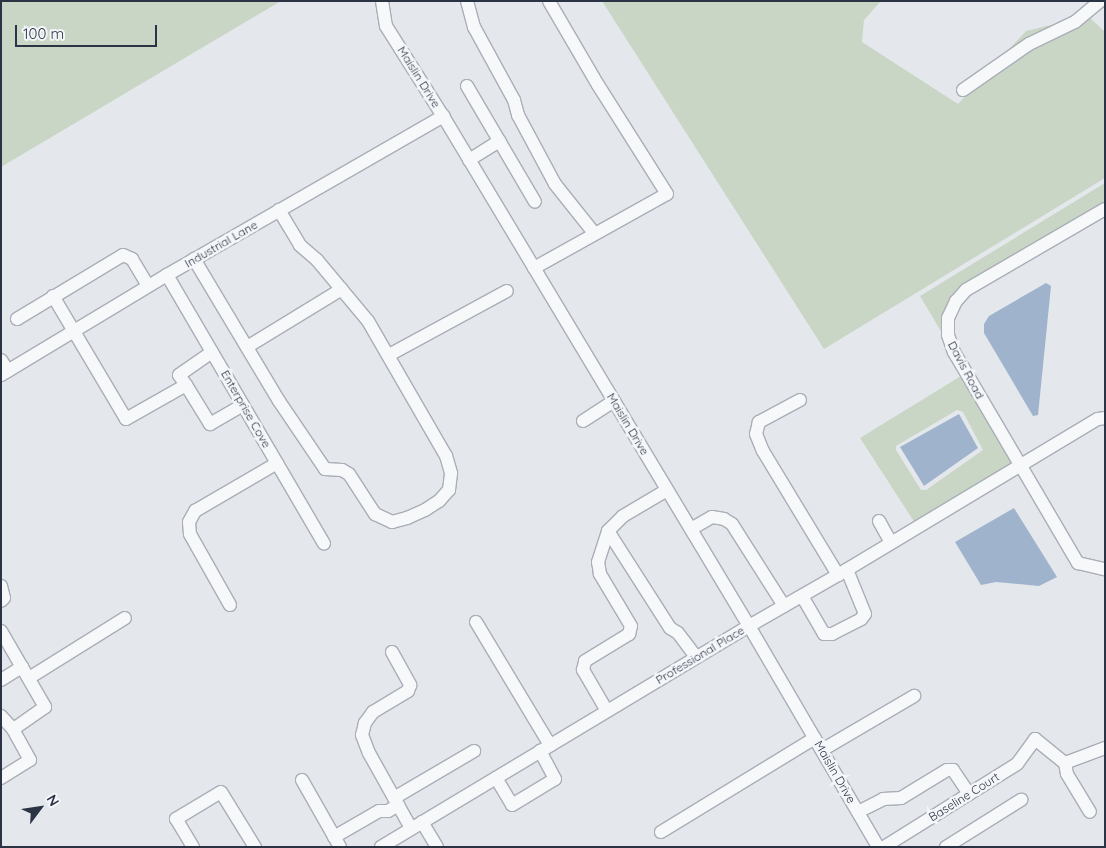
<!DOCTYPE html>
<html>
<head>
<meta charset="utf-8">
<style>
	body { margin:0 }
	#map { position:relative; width:1106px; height:848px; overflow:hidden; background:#e4e7ec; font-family:Quicksand,sans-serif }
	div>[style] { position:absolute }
	.green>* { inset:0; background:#c9d6c5 }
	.water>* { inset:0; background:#9fb4cc }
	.roads { filter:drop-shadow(1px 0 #a9aeb7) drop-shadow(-1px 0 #a9aeb7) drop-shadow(0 1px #a9aeb7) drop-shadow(0 -1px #a9aeb7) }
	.minor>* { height:12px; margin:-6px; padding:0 6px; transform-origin:6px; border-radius:6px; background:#f7f8fa }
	span { translate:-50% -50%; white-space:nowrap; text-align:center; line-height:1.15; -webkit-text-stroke:5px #f4f6f9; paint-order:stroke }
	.street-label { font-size:12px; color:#2b3445 }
	.frame { position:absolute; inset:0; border:2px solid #2b3445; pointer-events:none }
	.north { position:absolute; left:15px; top:783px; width:50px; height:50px; -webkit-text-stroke:4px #f4f6f9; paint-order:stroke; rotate:59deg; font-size:14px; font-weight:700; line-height:20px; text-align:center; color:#2b3445 }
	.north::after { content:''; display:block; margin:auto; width:18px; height:22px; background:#2b3445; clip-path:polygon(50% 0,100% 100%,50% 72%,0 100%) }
	.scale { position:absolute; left:15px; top:25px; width:142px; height:22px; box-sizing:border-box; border:2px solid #2b3445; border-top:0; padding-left:6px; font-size:15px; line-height:18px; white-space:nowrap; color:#2b3445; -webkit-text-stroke:4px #f4f6f9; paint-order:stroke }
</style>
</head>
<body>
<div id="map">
	<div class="green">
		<i style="clip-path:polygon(1px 1px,281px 1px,1px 167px)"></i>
		<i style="clip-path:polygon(602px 1px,881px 1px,864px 20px,862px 42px,958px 104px,1026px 31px,1088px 16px,1105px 32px,1105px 178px,824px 349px)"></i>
		<i style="clip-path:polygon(1105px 183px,1105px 203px,963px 286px,942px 333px,920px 296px)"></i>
		<i style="clip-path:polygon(evenodd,961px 376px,1013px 464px,915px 523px,860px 438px,961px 376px,957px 410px,963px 412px,983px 450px,926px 490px,921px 490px,896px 450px,896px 446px,957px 410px)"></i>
	</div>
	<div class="water">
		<i style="clip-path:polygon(1046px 283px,1051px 286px,1038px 415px,1033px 416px,984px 333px,984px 324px,989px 316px)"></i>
		<i style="clip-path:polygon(959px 414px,978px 448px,924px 486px,900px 447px)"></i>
		<i style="clip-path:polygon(1014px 508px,1057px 577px,1039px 586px,996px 582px,981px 585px,955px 542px)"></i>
	</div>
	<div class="roads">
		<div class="minor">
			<i style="left:382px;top:1px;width:25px;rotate:81deg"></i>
			<i style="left:386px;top:26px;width:107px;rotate:57.7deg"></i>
			<i style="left:443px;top:116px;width:595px;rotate:59.04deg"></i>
			<i style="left:749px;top:626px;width:256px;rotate:59.7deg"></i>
			<i style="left:467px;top:1px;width:27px;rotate:75deg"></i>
			<i style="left:474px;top:27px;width:83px;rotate:61.3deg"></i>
			<i style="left:514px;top:100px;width:16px;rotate:75deg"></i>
			<i style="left:518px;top:115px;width:78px;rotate:61.8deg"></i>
			<i style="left:555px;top:184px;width:63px;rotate:51.5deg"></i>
			<i style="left:467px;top:86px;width:134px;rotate:59.6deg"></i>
			<i style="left:963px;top:90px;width:80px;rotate:-34.9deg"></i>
			<i style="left:1029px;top:44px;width:51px;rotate:-25.6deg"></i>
			<i style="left:1075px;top:22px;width:33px;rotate:-40deg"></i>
			<i style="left:469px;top:160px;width:36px;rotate:-32deg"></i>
			<i style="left:1105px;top:209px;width:161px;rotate:149.8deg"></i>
			<i style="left:966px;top:290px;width:15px;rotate:132deg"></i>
			<i style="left:956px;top:301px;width:19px;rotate:115deg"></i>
			<i style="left:948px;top:318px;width:17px;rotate:90deg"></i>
			<i style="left:948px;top:335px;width:18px;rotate:71deg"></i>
			<i style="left:954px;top:352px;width:245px;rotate:59.6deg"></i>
			<i style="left:1078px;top:563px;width:28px;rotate:13deg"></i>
			<i style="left:194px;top:259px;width:165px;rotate:59.1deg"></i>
			<i style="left:279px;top:401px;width:82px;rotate:55.9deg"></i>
			<i style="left:325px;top:469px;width:17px;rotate:3deg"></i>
			<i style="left:342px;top:470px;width:8px;rotate:30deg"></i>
			<i style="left:349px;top:474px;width:48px;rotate:57deg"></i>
			<i style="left:375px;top:514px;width:19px;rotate:25deg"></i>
			<i style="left:392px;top:522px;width:16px;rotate:-15deg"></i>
			<i style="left:407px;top:518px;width:20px;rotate:-24deg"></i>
			<i style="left:425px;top:510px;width:17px;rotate:-33deg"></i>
			<i style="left:439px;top:501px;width:15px;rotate:-48deg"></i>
			<i style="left:449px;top:490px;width:17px;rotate:-83deg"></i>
			<i style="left:451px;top:473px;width:18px;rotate:-106deg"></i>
			<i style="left:446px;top:456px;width:156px;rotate:-120deg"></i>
			<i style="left:368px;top:321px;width:80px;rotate:-129.9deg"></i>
			<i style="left:317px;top:260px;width:23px;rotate:-139deg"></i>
			<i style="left:300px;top:245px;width:41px;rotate:-121deg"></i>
			<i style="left:534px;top:268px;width:152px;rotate:-29.1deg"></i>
			<i style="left:667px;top:194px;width:129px;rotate:-122.3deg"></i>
			<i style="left:598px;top:85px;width:97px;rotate:-120.3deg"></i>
			<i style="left:167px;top:275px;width:311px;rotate:59.7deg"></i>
			<i style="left:53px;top:296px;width:143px;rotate:59.3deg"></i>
			<i style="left:126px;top:419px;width:69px;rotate:-29.5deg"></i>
			<i style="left:186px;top:385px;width:46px;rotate:58.4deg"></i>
			<i style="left:210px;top:424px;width:38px;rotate:-30deg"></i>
			<i style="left:17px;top:319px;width:124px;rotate:-31.1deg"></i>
			<i style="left:123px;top:255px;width:10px;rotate:24deg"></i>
			<i style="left:132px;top:259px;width:31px;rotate:59deg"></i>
			<i style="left:247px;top:347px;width:111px;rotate:-31.4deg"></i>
			<i style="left:389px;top:355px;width:134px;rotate:-28.5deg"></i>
			<i style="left:1px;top:360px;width:13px;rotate:58deg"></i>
			<i style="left:1px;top:375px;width:194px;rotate:-31.1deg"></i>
			<i style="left:167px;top:275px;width:319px;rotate:-29.9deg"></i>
			<i style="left:186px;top:385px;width:12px;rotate:-125deg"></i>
			<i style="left:179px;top:375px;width:40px;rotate:-34.9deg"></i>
			<i style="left:800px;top:400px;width:47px;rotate:151.8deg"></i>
			<i style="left:759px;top:422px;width:12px;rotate:104deg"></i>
			<i style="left:756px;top:434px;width:18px;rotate:68deg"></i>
			<i style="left:763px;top:451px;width:145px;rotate:58.8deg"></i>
			<i style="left:583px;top:421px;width:37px;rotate:-33deg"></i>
			<i style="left:879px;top:521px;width:25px;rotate:61deg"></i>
			<i style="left:691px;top:529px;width:24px;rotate:-30deg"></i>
			<i style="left:712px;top:517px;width:12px;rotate:9deg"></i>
			<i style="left:724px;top:519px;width:9px;rotate:32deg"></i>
			<i style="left:732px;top:524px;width:97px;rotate:57.6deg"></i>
			<i style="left:608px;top:531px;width:115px;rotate:57.4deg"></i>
			<i style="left:670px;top:628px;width:9px;rotate:32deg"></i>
			<i style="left:678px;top:633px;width:30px;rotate:53deg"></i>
			<i style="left:1px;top:586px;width:12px;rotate:76deg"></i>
			<i style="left:4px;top:598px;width:4px;rotate:135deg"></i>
			<i style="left:802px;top:596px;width:44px;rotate:59.9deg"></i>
			<i style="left:824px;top:634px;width:8px"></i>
			<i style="left:832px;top:634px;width:33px;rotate:-27deg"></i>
			<i style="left:861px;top:619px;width:6px;rotate:-51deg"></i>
			<i style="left:865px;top:614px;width:48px;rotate:-112.2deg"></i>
			<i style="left:230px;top:605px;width:81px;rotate:-119.4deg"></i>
			<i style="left:190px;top:534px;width:12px;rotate:-95deg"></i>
			<i style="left:189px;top:522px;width:13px;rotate:-61deg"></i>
			<i style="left:195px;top:511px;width:95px;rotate:-30.3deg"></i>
			<i style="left:476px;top:622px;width:144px;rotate:59deg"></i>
			<i style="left:1px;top:631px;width:88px;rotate:59.9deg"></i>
			<i style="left:45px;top:707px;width:39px;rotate:145deg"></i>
			<i style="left:13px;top:729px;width:18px;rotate:-133deg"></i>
			<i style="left:392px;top:652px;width:38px;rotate:61deg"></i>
			<i style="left:410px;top:685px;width:6px;rotate:108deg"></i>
			<i style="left:408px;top:691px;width:41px;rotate:149deg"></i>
			<i style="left:373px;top:712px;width:14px;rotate:126deg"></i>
			<i style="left:365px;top:723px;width:12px;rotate:104deg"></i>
			<i style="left:362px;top:735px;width:19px;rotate:69deg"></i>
			<i style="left:369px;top:753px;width:86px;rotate:60.8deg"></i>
			<i style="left:29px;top:678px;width:113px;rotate:-32deg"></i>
			<i style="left:1px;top:680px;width:25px;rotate:-32deg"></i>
			<i style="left:607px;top:711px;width:48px;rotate:-120.3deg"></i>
			<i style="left:583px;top:670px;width:9px;rotate:-77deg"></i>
			<i style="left:585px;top:661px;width:52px;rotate:-31.5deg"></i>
			<i style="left:629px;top:634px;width:8px;rotate:-76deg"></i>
			<i style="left:631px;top:626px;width:61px;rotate:-120.8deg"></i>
			<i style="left:600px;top:574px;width:12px;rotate:-99deg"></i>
			<i style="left:598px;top:562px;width:33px;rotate:-72deg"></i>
			<i style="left:608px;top:531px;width:21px;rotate:-45deg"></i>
			<i style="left:623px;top:516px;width:51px;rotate:-30.6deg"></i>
			<i style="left:822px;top:750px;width:107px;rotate:-30.4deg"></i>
			<i style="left:1065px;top:763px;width:11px;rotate:80deg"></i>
			<i style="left:1067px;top:774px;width:44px;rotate:58.8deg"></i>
			<i style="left:1px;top:778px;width:34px;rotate:-32deg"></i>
			<i style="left:30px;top:760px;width:35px;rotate:-119deg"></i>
			<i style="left:496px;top:778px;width:31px;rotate:59deg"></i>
			<i style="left:512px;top:805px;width:50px;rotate:-31.2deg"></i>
			<i style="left:555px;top:779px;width:32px;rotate:-118deg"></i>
			<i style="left:302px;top:780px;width:77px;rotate:60.4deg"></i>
			<i style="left:394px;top:798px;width:93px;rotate:-30.4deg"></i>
			<i style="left:858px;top:812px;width:28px;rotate:-27deg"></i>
			<i style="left:883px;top:799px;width:18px;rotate:-3deg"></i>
			<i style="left:901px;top:798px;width:54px;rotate:-31.3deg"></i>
			<i style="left:947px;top:770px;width:6px"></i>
			<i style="left:953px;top:770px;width:29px;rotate:56deg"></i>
			<i style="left:422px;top:822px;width:29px;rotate:59deg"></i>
			<i style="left:661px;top:832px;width:180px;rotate:-31.4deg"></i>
			<i style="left:334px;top:837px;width:52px;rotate:-30deg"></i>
			<i style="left:379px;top:811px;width:9px"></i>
			<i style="left:388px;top:811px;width:12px;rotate:-31deg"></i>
			<i style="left:193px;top:847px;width:33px;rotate:-121deg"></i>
			<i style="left:176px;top:819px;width:52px;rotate:-31deg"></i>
			<i style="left:221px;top:792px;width:65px;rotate:58.3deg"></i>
			<i style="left:381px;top:847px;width:429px;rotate:-31deg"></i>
			<i style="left:749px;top:626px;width:103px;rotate:-29.8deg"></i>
			<i style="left:838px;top:575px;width:303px;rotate:-31deg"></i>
			<i style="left:1098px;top:419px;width:7px;rotate:-8deg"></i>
			<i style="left:884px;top:847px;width:157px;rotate:-32deg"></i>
			<i style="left:1017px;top:764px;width:31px;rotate:-54deg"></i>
			<i style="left:1035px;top:739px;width:38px;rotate:39deg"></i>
			<i style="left:1065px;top:763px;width:43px;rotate:-20.6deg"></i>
			<i style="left:946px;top:847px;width:89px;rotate:-32.1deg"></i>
		</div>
	</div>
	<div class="street-label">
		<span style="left:419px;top:77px;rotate:58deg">Maislin Drive</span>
		<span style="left:221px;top:244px;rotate:-30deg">Industrial Lane</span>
		<span style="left:966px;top:370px;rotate:62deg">Davis Road</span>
		<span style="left:246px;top:409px;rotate:60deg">Enterprise Cove</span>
		<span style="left:628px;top:424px;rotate:59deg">Maislin Drive</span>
		<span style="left:700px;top:655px;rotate:-31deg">Professional Place</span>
		<span style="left:835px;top:772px;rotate:60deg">Maislin Drive</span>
		<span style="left:964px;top:797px;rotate:-32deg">Baseline Court</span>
	</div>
	<div class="frame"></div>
	<div class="north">N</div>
	<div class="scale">100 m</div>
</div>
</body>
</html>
